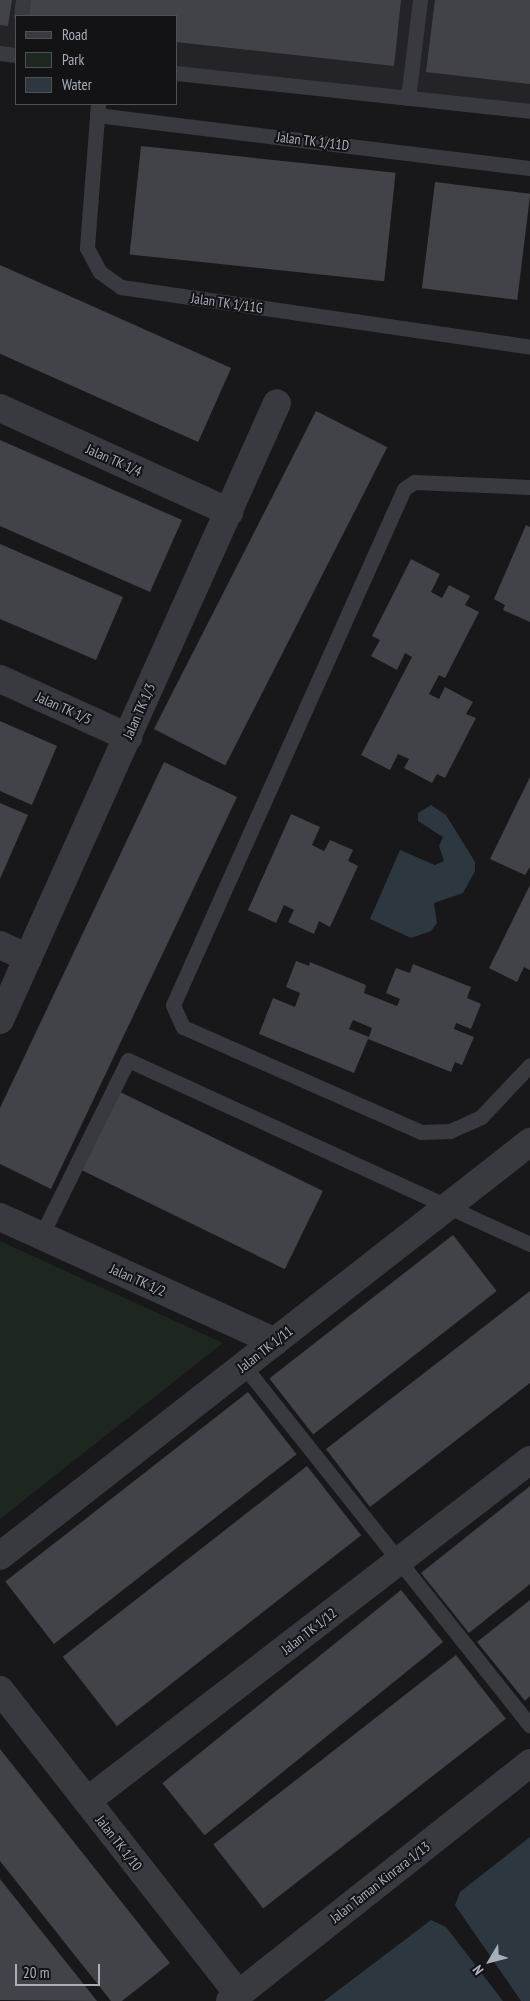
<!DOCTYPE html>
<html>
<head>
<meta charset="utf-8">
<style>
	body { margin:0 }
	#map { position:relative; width:530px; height:2001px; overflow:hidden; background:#18181b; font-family:"PT Sans Narrow",sans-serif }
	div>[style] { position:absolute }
	.built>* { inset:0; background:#242428 }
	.green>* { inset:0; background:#1d261f }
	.water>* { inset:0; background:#2c3740 }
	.building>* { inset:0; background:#424348; transform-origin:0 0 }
	.service>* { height:15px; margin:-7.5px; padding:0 7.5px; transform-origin:7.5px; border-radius:7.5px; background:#393a40 }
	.minor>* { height:28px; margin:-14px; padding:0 14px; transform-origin:14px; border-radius:14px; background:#393a40 }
	.tertiary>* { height:28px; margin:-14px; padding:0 14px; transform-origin:14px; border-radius:14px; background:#393a40 }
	span { translate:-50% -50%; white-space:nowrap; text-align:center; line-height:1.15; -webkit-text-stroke:4px #131316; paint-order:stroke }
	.street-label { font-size:14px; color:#a9aebb }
	.legend { position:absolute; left:15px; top:15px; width:162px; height:90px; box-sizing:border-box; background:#131316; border:1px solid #4f5158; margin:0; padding:6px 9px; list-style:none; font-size:15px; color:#a9aebb }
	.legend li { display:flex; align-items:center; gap:10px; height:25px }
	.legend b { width:25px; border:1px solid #4f5158 }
	.north { position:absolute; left:465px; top:1936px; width:50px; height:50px; -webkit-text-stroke:4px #131316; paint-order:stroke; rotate:233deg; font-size:14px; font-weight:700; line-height:20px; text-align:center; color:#a9aebb }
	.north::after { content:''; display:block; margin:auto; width:18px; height:22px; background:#a9aebb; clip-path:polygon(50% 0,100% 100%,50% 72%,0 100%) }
	.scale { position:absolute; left:15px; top:1964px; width:85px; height:22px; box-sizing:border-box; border:2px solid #a9aebb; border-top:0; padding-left:6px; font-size:15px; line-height:18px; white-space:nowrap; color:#a9aebb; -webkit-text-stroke:4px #131316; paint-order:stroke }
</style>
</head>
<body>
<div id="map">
	<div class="built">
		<i style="clip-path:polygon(0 0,530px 0,530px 104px,176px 66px,176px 16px,16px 16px,16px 48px,0 46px)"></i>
	</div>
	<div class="green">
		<i style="clip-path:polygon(0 1241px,223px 1343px,0 1519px)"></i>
	</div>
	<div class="water">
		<i style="clip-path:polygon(431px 805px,446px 815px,475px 862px,475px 871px,463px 893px,434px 903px,437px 923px,431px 931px,411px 938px,370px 919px,400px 850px,435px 865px,444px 861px,439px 846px,443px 837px,418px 821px,418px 813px)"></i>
		<i style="clip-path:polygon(530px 1837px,530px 2001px,521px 2001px,455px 1905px,460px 1892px)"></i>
		<i style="clip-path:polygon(431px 1920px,446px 1927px,503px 2001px,324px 2001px)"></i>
	</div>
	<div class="building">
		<i style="clip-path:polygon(0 0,12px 0,8px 26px,0 25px)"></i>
		<i style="clip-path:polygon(30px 0,401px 0,394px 66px,176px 42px,176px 16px,28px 16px)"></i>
		<i style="clip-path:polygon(435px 0,530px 0,530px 84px,426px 72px)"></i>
		<i style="left:141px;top:146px;width:256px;height:109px;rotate:6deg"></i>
		<i style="left:435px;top:182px;width:96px;height:107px;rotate:7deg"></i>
		<i style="left:0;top:265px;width:253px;height:81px;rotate:24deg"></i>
		<i style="left:316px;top:411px;width:80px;height:357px;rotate:27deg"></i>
		<i style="clip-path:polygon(0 440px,182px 520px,150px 592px,0 526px)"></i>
		<i style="clip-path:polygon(526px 525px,530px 527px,530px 622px,503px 610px,505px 605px,494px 599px)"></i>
		<i style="clip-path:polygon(0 544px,123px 597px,96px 660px,0 619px)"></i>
		<i style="clip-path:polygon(411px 559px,440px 574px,431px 592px,442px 598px,449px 585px,470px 596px,465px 605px,479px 612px,445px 678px,439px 675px,429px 694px,439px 699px,445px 687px,473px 702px,466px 714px,476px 718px,445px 778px,437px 774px,432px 783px,404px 768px,409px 759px,398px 754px,390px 770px,361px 755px,412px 657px,405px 653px,397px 670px,371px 656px,380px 640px,372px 636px)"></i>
		<i style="clip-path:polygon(0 721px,57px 746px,32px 805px,0 791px)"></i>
		<i style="clip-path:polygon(164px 762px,237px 797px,51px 1189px,0 1164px,0 1108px)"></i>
		<i style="clip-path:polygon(530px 777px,530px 867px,525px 875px,490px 859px)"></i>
		<i style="clip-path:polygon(0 803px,28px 815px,0 879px)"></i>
		<i style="clip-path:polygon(291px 814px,320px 827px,312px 845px,324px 851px,330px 840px,353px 850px,348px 861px,358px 866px,330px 927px,319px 921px,314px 934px,288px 922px,294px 910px,284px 905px,276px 923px,248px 910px)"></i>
		<i style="clip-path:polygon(530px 885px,530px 970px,524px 967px,517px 982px,489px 968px)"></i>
		<i style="clip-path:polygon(evenodd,296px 961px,309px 966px,310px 962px,366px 985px,364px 993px,397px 1006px,400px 999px,386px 993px,396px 968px,410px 973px,413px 964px,471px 987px,467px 998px,481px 1004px,471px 1029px,456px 1023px,454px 1029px,474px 1037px,462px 1065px,455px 1062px,451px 1072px,368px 1039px,354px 1073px,259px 1034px,273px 998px,295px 1007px,300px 993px,286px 987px,296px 961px,353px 1020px,372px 1028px,369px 1037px,349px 1029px,353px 1020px)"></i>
		<i style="left:118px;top:1091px;width:228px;height:87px;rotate:26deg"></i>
		<i style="left:453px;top:1235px;width:71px;height:233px;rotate:52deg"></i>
		<i style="clip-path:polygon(530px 1291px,530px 1383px,370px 1507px,326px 1449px)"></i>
		<i style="left:248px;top:1392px;width:79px;height:308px;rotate:52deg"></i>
		<i style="left:307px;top:1466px;width:88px;height:310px;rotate:52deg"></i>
		<i style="clip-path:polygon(530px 1486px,530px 1584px,469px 1633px,421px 1573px)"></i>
		<i style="left:401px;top:1590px;width:67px;height:307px;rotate:51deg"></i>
		<i style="clip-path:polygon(530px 1600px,530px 1696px,525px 1701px,477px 1642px)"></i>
		<i style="left:456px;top:1655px;width:81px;height:308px;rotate:52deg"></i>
		<i style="clip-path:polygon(0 1749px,170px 1963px,122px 2001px,111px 2001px,0 1861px)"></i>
		<i style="clip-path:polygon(0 1879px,97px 2001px,0 2000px)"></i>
	</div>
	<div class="service">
		<i style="left:21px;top:16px;width:16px;rotate:-83deg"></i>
		<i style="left:0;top:53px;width:16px;rotate:7deg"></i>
		<i style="left:176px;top:73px;width:356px;rotate:6.1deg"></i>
		<i style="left:408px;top:98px;width:99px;rotate:-83deg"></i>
		<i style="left:98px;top:104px;width:144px;rotate:94.4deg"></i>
		<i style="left:87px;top:248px;width:27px;rotate:62deg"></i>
		<i style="left:100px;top:272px;width:26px;rotate:36deg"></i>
		<i style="left:121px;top:287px;width:413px;rotate:8.3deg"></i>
		<i style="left:97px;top:115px;width:436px;rotate:7deg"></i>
		<i style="left:530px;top:487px;width:116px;rotate:-177.5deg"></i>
		<i style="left:414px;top:482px;width:12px;rotate:145deg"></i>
		<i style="left:404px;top:489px;width:565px;rotate:114.12deg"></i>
		<i style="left:173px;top:1005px;width:24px;rotate:66deg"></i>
		<i style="left:183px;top:1027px;width:260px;rotate:23.8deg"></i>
		<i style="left:421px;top:1132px;width:29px;rotate:-2deg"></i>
		<i style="left:450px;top:1131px;width:34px;rotate:-24deg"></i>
		<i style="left:481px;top:1117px;width:71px;rotate:-46.7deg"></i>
		<i style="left:41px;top:1236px;width:196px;rotate:-63.7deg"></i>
		<i style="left:128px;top:1060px;width:442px;rotate:24.6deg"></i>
		<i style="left:244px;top:1366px;width:459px;rotate:51.5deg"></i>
	</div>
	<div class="minor">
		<i style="left:0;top:408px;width:252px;rotate:24.4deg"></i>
		<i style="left:0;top:679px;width:141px;rotate:24.4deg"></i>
		<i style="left:0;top:945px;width:31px;rotate:25deg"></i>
		<i style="left:0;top:1020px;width:676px;rotate:-65.82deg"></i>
		<i style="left:0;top:1217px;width:302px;rotate:24.4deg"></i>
		<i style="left:0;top:1556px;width:673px;rotate:-37.99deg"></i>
		<i style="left:0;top:1690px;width:387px;rotate:51.9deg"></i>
		<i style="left:87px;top:1801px;width:559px;rotate:-37.59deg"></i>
	</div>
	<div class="tertiary">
		<i style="left:230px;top:2001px;width:383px;rotate:-38.4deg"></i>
	</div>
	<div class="street-label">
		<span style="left:313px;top:141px;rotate:7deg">Jalan TK 1/11D</span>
		<span style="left:227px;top:303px;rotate:8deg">Jalan TK 1/11G</span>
		<span style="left:114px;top:460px;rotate:24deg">Jalan TK 1/4</span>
		<span style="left:64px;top:708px;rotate:24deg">Jalan TK 1/5</span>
		<span style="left:139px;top:711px;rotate:-66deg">Jalan TK 1/3</span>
		<span style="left:138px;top:1280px;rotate:24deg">Jalan TK 1/2</span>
		<span style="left:265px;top:1349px;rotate:-38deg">Jalan TK 1/11</span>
		<span style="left:309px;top:1631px;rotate:-38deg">Jalan TK 1/12</span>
		<span style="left:119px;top:1843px;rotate:52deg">Jalan TK 1/10</span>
		<span style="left:380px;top:1882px;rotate:-38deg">Jalan Taman Kinrara 1/13</span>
	</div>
	<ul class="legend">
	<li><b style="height:6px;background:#393a40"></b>Road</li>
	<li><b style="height:14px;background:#1d261f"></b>Park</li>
	<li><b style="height:14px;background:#2c3740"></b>Water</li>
	</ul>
	<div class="north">N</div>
	<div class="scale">20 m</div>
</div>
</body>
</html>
